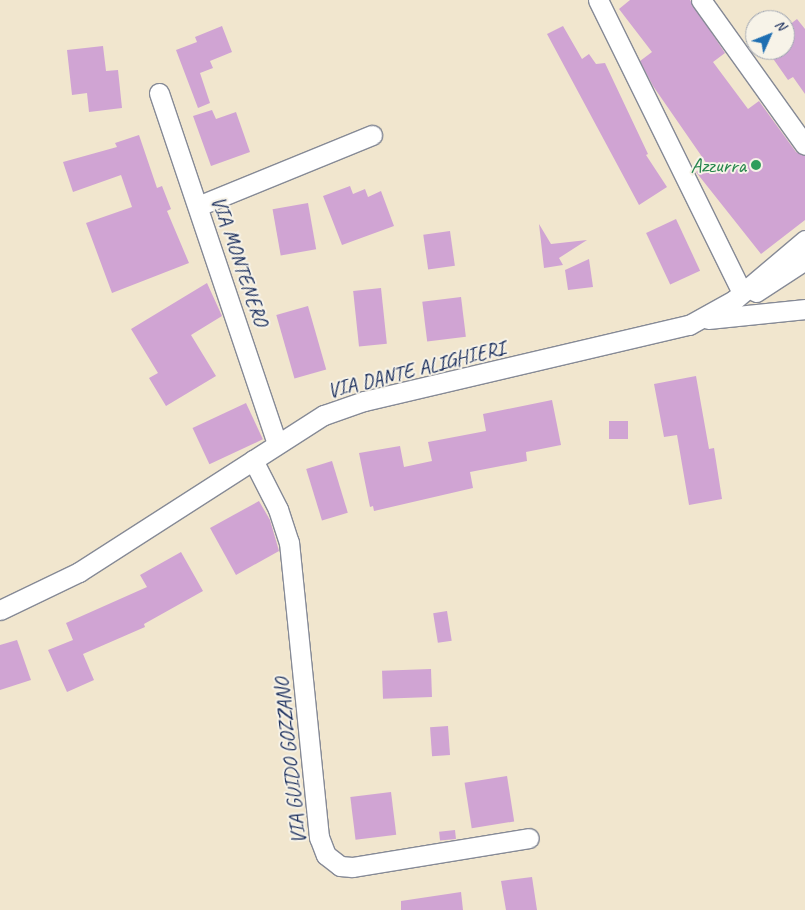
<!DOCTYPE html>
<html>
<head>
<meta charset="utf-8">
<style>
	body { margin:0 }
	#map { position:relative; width:805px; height:910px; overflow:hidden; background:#f1e6ce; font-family:Caveat,sans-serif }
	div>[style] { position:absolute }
	.building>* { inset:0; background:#d0a4d3; transform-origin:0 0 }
	.roads { filter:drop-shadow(1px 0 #868a96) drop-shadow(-1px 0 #868a96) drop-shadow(0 1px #868a96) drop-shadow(0 -1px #868a96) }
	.minor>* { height:19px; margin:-9.5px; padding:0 9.5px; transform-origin:9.5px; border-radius:9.5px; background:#fff }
	.dots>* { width:14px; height:14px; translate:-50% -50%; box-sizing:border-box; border:2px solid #f7f3e8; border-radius:50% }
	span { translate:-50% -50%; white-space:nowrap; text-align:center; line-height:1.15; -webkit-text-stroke:4px #f7f3e8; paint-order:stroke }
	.leisure-label { font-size:21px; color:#27864d }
	.right { translate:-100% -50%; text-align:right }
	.street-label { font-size:21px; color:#1b2f5e }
	.north { position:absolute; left:745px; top:10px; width:50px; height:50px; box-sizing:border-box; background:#f7f3e8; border:1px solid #9fa5b1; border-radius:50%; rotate:46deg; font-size:14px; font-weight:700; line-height:20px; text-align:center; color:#1b2f5e }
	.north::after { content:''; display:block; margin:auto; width:18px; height:22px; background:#1f6fb2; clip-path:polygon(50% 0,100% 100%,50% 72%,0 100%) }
</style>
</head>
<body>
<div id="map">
	<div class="building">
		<i style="clip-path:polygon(630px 0,690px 0,725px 53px,713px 62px,748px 109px,759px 101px,796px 152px,805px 156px,805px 220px,761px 254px,696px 172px,707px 164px,653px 86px,640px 61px,652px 52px,619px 9px)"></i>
		<i style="clip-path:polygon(797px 19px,805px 29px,805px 94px,793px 77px,788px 80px,767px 50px,785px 50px,785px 28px)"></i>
		<i style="clip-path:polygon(222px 26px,232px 52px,210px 61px,213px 68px,200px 73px,210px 103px,198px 108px,176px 50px,197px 42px,195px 37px)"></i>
		<i style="clip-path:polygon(563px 26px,582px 59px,589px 54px,596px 64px,605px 63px,648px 154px,646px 155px,667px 187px,639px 205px,547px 34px)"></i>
		<i style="clip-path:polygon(103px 46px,106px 71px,118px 70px,122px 108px,89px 112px,87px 93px,72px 95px,67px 50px)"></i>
		<i style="clip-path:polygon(212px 110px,216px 119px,236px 112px,250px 152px,211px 166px,193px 116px)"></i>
		<i style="clip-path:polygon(139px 135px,157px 188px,162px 186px,171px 209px,167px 211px,189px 263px,112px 293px,86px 223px,132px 207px,121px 175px,73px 192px,63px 162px,117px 147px,115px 143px)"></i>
		<i style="clip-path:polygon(350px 186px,353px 194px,365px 189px,368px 197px,381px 191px,394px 226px,342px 245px,323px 196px)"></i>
		<i style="left:308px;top:203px;width:47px;height:36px;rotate:80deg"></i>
		<i style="left:676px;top:219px;width:57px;height:33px;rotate:65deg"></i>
		<i style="clip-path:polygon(539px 224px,551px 244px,587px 240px,559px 258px,563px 265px,544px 268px)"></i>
		<i style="left:450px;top:231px;width:35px;height:27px;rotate:82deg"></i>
		<i style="clip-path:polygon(589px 259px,593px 287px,568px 290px,565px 270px)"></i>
		<i style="clip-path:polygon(207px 283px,222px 316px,191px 335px,216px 376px,166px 406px,149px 378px,158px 373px,131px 329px)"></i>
		<i style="left:381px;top:288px;width:56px;height:28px;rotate:84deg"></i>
		<i style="left:461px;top:297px;width:40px;height:39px;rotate:83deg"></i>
		<i style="left:308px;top:306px;width:66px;height:33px;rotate:74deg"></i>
		<i style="clip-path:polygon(696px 376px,709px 449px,714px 448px,722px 499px,689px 505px,677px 435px,664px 437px,654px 384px)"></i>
		<i style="clip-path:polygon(552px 400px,561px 445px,526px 452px,527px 461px,470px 472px,473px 488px,374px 511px,373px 506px,370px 507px,359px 453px,400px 446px,404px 467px,432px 461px,428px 442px,486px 431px,483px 414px)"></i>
		<i style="left:246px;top:403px;width:40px;height:59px;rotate:65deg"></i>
		<i style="left:628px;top:421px;width:18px;height:19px;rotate:90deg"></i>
		<i style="left:332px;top:461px;width:54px;height:27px;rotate:73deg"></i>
		<i style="clip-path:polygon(259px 501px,270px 520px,279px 551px,236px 575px,210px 528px)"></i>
		<i style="clip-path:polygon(181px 552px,203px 591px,144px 624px,145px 627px,83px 654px,94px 680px,67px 692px,48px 650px,73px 640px,66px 623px,147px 587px,140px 575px)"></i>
		<i style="left:447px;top:611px;width:30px;height:14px;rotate:81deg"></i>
		<i style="clip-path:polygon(17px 640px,31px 680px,0 690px,0 645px)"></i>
		<i style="left:431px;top:669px;width:28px;height:49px;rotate:88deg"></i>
		<i style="left:448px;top:726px;width:29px;height:18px;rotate:86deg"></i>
		<i style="left:507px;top:776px;width:46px;height:43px;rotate:81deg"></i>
		<i style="left:391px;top:792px;width:43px;height:41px;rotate:83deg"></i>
		<i style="left:455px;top:830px;width:9px;height:16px;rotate:84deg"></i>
		<i style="clip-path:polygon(532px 877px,537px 910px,506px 910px,501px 881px)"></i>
		<i style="clip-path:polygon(461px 892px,463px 910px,401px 910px,401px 901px)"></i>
	</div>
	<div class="roads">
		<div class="minor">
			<i style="left:598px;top:0;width:326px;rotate:63.8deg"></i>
			<i style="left:701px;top:0;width:178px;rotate:54.4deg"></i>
			<i style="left:159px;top:93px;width:370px;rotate:71.4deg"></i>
			<i style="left:198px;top:206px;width:188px;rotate:-22.2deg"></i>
			<i style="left:756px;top:292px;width:59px;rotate:-33.1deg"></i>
			<i style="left:708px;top:319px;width:98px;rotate:-5.9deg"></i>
			<i style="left:253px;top:460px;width:55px;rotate:63deg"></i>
			<i style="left:278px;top:509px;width:35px;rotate:72deg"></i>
			<i style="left:289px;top:542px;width:297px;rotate:84.2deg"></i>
			<i style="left:319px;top:837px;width:19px;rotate:69deg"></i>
			<i style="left:326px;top:855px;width:18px;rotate:38deg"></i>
			<i style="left:340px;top:866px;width:12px;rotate:5deg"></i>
			<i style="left:352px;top:867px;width:179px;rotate:-9.3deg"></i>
			<i style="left:0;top:610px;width:88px;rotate:-25.7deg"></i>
			<i style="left:79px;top:572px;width:291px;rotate:-32.7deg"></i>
			<i style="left:324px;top:415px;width:42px;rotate:-19.3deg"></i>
			<i style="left:364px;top:401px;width:334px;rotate:-13.2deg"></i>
			<i style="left:689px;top:325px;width:51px;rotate:-29.1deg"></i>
			<i style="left:734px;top:300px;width:93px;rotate:-40.2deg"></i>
		</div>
	</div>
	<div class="dots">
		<i style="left:756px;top:165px;background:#2e9e5b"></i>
	</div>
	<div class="leisure-label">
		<span class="right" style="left:746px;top:165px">Azzurra</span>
	</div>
	<div class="street-label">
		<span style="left:240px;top:261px;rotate:71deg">VIA MONTENERO</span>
		<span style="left:416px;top:369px;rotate:-14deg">VIA DANTE ALIGHIERI</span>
		<span style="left:290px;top:761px;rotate:-96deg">VIA GUIDO GOZZANO</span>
	</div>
	<div class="north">N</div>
</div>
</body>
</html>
